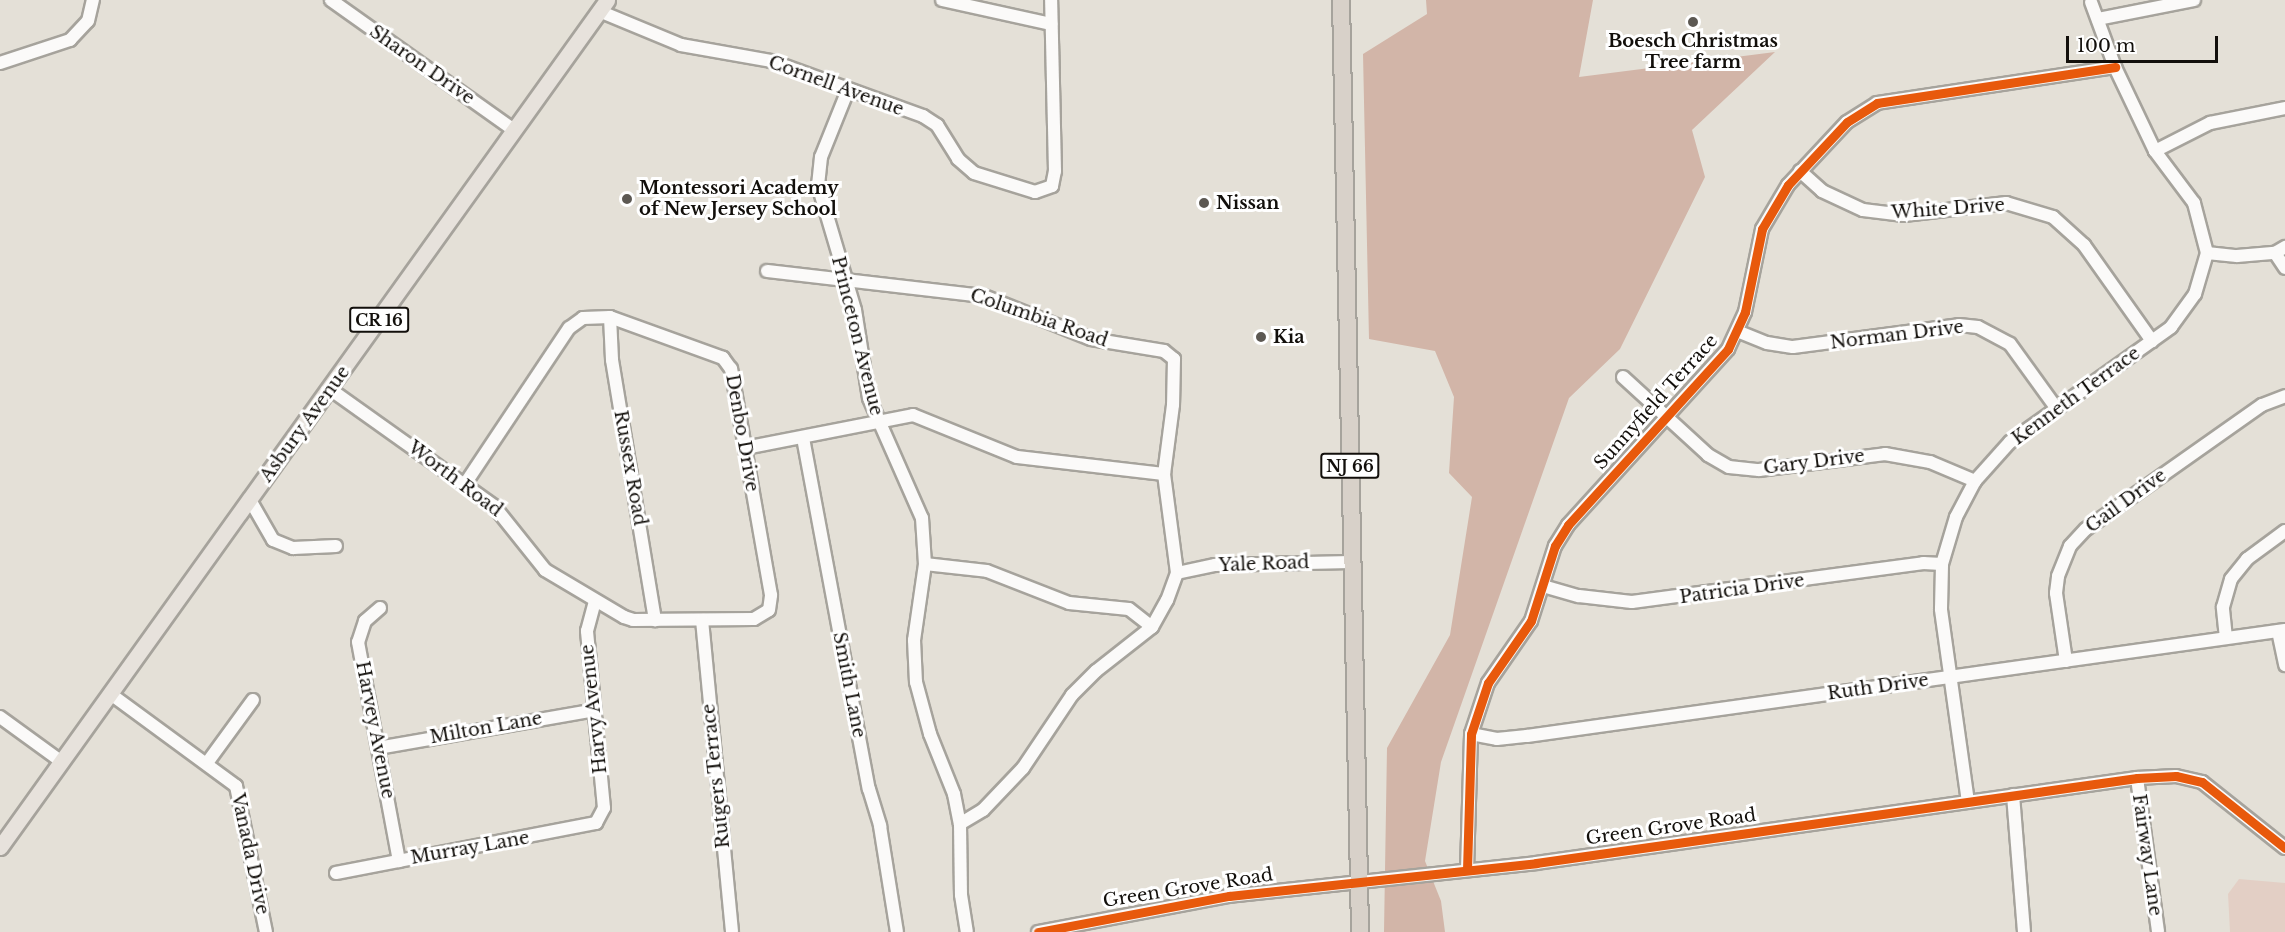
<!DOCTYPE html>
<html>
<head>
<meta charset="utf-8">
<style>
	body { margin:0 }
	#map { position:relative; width:2285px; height:932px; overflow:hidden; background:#e4e0d7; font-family:"Libre Baskerville",serif }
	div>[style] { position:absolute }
	.green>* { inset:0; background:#e3cfc5 }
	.forest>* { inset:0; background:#d2b5a8 }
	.roads { filter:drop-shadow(2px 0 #a6a39c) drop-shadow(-2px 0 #a6a39c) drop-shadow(0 2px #a6a39c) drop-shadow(0 -2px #a6a39c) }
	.minor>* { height:12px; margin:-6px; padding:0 6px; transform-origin:6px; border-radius:6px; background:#fbfaf9 }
	.major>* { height:15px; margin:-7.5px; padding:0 7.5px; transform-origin:7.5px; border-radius:7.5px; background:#e7e2dc }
	.highway>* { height:16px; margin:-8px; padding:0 8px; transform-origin:8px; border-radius:8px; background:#d8d1c9 }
	.cycleway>* { height:9px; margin:-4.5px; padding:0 4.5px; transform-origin:4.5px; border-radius:4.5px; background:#e8590c }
	.dots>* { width:16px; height:16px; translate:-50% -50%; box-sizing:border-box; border:3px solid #fff; border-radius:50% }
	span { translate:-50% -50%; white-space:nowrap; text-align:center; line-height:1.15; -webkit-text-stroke:6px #fff; paint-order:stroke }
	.shield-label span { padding:2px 4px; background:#fff; border:2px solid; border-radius:4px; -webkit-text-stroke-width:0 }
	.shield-label { font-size:16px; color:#120f0b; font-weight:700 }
	.poi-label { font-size:18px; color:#120f0b; font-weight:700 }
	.left { translate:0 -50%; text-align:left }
	.street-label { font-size:18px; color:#120f0b }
	.scale { position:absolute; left:2066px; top:36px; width:152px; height:27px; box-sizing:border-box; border:3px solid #120f0b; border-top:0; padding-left:8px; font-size:18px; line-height:21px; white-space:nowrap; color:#120f0b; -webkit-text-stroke:4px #fff; paint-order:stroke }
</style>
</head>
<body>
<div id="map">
	<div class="green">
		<i style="clip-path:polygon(2239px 879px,2285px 883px,2285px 932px,2230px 932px,2228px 894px)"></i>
	</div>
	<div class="forest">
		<i style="clip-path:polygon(1426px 0,1593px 0,1579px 77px,1775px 52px,1692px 130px,1705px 177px,1620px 349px,1569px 398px,1441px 762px,1425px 861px,1441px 901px,1445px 932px,1384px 932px,1387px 748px,1450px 635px,1472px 497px,1449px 473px,1454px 397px,1435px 351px,1369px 339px,1363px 54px,1427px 14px)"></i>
	</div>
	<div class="roads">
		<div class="minor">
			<i style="left:331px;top:0;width:224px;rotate:35.4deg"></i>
			<i style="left:942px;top:0;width:112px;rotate:12.4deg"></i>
			<i style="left:599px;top:11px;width:89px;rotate:22.5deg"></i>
			<i style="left:681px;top:45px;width:91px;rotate:10.1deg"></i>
			<i style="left:771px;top:61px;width:162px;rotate:19.9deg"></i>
			<i style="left:923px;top:116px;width:17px;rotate:33deg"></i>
			<i style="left:937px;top:125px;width:40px;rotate:58deg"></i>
			<i style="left:958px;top:159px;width:21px;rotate:41deg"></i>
			<i style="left:974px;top:173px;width:64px;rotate:17.3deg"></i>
			<i style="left:1035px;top:192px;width:18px;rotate:-19deg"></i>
			<i style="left:1052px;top:186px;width:15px;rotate:-79deg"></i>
			<i style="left:1055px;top:171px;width:171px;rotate:-91.3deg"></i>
			<i style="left:2098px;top:19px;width:98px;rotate:-11.2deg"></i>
			<i style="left:0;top:63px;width:74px;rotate:-18.2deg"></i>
			<i style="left:70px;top:40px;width:26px;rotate:-47deg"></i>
			<i style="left:88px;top:21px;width:22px;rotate:-77deg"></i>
			<i style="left:848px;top:90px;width:72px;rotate:111.9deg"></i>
			<i style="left:821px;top:157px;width:28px;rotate:96deg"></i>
			<i style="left:818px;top:185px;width:130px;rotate:73.5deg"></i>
			<i style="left:855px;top:310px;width:89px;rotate:81deg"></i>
			<i style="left:869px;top:398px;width:131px;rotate:66.2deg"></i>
			<i style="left:922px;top:518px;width:46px;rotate:86.3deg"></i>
			<i style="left:925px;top:564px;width:77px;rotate:98.2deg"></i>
			<i style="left:914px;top:640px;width:42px;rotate:87.3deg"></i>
			<i style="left:916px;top:682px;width:54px;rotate:74.9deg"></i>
			<i style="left:930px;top:734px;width:65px;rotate:68.2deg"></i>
			<i style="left:954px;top:794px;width:31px;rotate:79deg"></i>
			<i style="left:960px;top:824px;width:71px;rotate:89.2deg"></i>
			<i style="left:961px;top:895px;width:37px;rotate:81deg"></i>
			<i style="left:2155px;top:151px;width:62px;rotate:-27deg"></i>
			<i style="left:2210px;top:123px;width:76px;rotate:-11.3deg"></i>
			<i style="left:1800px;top:171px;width:30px;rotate:42deg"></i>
			<i style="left:1822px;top:191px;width:45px;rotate:24.9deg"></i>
			<i style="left:1863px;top:210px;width:41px;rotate:7deg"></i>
			<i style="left:1904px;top:215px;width:103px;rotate:-6.7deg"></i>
			<i style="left:2006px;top:203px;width:49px;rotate:16.6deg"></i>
			<i style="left:2053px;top:217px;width:42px;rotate:42.1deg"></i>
			<i style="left:2084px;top:245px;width:118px;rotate:54.7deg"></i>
			<i style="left:2207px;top:253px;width:30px;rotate:6deg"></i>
			<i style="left:2237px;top:256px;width:38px;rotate:-5deg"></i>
			<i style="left:2275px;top:253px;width:12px;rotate:-31deg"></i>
			<i style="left:2275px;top:253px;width:18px;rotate:56deg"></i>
			<i style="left:767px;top:271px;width:218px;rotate:6.6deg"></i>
			<i style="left:984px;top:296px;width:115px;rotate:21.9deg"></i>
			<i style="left:1091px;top:339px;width:74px;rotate:9.3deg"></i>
			<i style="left:1164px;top:351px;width:13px;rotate:39deg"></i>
			<i style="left:1174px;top:359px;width:46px;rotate:91.2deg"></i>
			<i style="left:1173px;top:405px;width:70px;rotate:97.4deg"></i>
			<i style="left:1164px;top:474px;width:100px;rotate:82.5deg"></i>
			<i style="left:1177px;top:573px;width:29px;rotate:110deg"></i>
			<i style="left:1167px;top:600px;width:31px;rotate:119deg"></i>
			<i style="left:1152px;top:627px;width:71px;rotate:141.8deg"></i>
			<i style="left:1096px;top:671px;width:34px;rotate:135deg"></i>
			<i style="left:1072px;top:695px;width:88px;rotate:123.9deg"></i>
			<i style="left:1023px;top:768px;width:58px;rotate:133.6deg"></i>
			<i style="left:983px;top:810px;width:27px;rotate:149deg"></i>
			<i style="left:610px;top:317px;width:43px;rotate:87.3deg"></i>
			<i style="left:612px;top:360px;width:264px;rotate:80.6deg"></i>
			<i style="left:1737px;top:331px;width:32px;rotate:22deg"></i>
			<i style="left:1767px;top:343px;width:26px;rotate:9deg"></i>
			<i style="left:1793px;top:347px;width:167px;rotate:-7.5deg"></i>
			<i style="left:1959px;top:325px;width:19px;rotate:6deg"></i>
			<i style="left:1978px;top:327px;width:36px;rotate:28deg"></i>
			<i style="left:2010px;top:344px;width:80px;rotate:54.1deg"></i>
			<i style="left:1623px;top:377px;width:115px;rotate:42.5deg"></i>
			<i style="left:1708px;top:455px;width:24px;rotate:30deg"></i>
			<i style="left:1729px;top:467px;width:30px;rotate:6deg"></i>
			<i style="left:1759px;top:470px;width:127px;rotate:-7.2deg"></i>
			<i style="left:1885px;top:454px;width:46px;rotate:10.1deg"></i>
			<i style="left:1930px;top:462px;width:49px;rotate:22.9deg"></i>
			<i style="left:330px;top:389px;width:201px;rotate:35.5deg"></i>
			<i style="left:494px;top:506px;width:82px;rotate:51.4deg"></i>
			<i style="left:545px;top:570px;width:92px;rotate:30.7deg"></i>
			<i style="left:624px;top:617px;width:9px;rotate:18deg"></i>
			<i style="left:633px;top:620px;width:121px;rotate:-0.5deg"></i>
			<i style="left:754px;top:619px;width:17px;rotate:-31deg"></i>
			<i style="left:769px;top:610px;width:15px;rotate:-82deg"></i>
			<i style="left:771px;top:595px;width:230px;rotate:-100deg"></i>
			<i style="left:731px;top:369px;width:14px;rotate:-126deg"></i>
			<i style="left:723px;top:358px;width:120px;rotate:-160.1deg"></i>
			<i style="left:610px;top:317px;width:27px;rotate:178deg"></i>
			<i style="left:583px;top:318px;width:17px;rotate:144deg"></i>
			<i style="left:569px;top:328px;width:187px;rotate:123.7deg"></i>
			<i style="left:803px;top:438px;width:357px;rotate:79.4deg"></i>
			<i style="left:869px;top:789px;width:39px;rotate:73deg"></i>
			<i style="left:880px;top:826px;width:107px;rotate:80.9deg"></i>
			<i style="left:745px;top:448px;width:171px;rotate:-11.1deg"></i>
			<i style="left:913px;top:415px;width:112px;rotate:22deg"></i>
			<i style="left:1017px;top:457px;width:148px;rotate:6.6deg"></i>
			<i style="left:250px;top:500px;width:46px;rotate:60.1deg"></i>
			<i style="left:273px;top:540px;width:22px;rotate:22deg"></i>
			<i style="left:293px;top:548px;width:43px;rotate:-2.7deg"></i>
			<i style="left:925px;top:564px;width:62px;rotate:6.4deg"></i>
			<i style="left:987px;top:571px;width:88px;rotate:21.3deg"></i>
			<i style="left:1069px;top:603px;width:60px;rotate:5.7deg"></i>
			<i style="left:1129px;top:609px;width:29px;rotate:38deg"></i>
			<i style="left:1177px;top:573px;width:39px;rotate:-12deg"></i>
			<i style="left:1215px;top:565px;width:136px;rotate:-1.3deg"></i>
			<i style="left:1543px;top:586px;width:37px;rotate:16deg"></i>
			<i style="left:1579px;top:596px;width:53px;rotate:6.5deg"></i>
			<i style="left:1632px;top:602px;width:294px;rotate:-7.6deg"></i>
			<i style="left:1923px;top:563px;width:19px;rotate:3deg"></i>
			<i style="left:380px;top:608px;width:20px;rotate:139deg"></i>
			<i style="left:365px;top:621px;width:22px;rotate:108deg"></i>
			<i style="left:358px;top:642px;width:223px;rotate:79.4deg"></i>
			<i style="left:702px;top:620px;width:313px;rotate:84.5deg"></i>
			<i style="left:2278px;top:631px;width:35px;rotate:78deg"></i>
			<i style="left:2226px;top:638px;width:31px;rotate:-96deg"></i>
			<i style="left:2223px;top:607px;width:29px;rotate:-74deg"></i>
			<i style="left:2231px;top:579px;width:26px;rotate:-51deg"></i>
			<i style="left:2247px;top:559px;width:47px;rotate:-36.4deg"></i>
			<i style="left:2066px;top:661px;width:69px;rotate:-98.4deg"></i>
			<i style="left:2056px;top:593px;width:17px;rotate:-83deg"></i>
			<i style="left:2058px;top:576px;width:32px;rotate:-68deg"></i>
			<i style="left:2070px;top:546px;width:23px;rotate:-47deg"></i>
			<i style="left:2086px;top:529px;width:215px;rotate:-35.2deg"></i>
			<i style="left:2262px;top:405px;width:25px;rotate:-21deg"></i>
			<i style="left:112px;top:695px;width:154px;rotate:36.3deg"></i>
			<i style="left:236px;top:786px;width:149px;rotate:78.4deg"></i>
			<i style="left:0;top:717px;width:77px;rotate:36deg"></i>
			<i style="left:1471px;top:734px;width:26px;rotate:11deg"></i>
			<i style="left:1497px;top:739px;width:30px;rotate:-6deg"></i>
			<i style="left:1527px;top:736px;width:765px;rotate:-7.96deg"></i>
			<i style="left:378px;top:748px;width:220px;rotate:-9.9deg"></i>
			<i style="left:207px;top:763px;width:78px;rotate:-53.9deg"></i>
			<i style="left:2137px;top:778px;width:155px;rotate:82.2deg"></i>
			<i style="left:2013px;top:795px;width:137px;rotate:85.4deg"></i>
			<i style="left:1968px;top:802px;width:195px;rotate:-98deg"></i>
			<i style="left:1941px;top:609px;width:45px;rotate:-88.7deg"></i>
			<i style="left:1942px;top:564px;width:49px;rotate:-73.4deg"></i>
			<i style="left:1956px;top:517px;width:41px;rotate:-62.2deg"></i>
			<i style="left:1975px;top:481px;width:52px;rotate:-48.1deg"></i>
			<i style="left:2010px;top:442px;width:198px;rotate:-35.5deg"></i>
			<i style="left:2171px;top:327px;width:41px;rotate:-54deg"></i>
			<i style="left:2195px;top:294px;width:43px;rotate:-73.7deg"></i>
			<i style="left:2207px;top:253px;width:52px;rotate:-104.6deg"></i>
			<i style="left:2194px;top:203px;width:65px;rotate:-126.9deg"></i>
			<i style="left:2155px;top:151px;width:93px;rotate:-115.5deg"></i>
			<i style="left:2115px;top:67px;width:69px;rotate:-110.3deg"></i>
			<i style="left:1467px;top:870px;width:136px;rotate:-88.3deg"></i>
			<i style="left:1471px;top:734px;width:54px;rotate:-71.6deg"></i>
			<i style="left:1488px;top:683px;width:75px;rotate:-55.3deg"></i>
			<i style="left:1531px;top:621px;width:79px;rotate:-72.3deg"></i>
			<i style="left:1555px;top:546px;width:25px;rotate:-58deg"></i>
			<i style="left:1568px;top:525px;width:238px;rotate:-47.7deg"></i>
			<i style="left:1728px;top:349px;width:41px;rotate:-65.3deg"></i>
			<i style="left:1745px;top:312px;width:85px;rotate:-78.4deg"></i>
			<i style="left:1762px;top:229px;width:51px;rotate:-59.4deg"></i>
			<i style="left:1788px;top:185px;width:86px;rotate:-46.9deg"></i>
			<i style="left:1847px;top:122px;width:36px;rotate:-32deg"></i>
			<i style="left:1877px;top:103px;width:241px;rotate:-8.6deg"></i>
			<i style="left:336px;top:873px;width:265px;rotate:-10.9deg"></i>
			<i style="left:596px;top:823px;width:17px;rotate:-62deg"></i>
			<i style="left:604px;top:808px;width:178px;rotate:-95.5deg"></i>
			<i style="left:587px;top:631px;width:30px;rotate:-75deg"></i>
			<i style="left:1038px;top:932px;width:194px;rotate:-10.7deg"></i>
			<i style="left:1229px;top:896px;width:309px;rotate:-6.1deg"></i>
			<i style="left:1536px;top:863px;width:607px;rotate:-8.05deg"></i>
			<i style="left:2137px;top:778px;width:39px;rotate:-3deg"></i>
			<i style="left:2176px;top:776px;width:27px;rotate:13deg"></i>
			<i style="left:2202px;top:782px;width:106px;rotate:38.5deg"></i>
		</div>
		<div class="major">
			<i style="left:0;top:847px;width:1042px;rotate:-54.37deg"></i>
		</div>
		<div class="highway">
			<i style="left:1341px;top:0;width:932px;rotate:88.83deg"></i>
		</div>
	</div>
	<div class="cycleway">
		<i style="left:1467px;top:870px;width:136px;rotate:-88.3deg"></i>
		<i style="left:1471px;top:734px;width:54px;rotate:-71.6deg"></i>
		<i style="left:1488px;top:683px;width:75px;rotate:-55.3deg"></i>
		<i style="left:1531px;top:621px;width:79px;rotate:-72.3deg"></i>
		<i style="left:1555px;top:546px;width:25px;rotate:-58deg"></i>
		<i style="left:1568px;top:525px;width:238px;rotate:-47.7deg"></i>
		<i style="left:1728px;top:349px;width:41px;rotate:-65.3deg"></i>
		<i style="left:1745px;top:312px;width:85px;rotate:-78.4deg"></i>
		<i style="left:1762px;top:229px;width:51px;rotate:-59.4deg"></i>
		<i style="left:1788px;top:185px;width:86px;rotate:-46.9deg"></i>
		<i style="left:1847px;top:122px;width:36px;rotate:-32deg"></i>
		<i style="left:1877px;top:103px;width:241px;rotate:-8.6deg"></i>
		<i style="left:1038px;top:932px;width:194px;rotate:-10.7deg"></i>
		<i style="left:1229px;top:896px;width:309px;rotate:-6.1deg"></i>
		<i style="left:1536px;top:863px;width:607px;rotate:-8.05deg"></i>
		<i style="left:2137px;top:778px;width:39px;rotate:-3deg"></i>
		<i style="left:2176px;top:776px;width:27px;rotate:13deg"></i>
		<i style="left:2202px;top:782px;width:106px;rotate:38.5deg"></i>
	</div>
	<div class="dots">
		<i style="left:1693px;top:22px;background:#5c5852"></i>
		<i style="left:627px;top:199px;background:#5c5852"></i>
		<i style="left:1204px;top:203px;background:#5c5852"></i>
		<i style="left:1261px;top:337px;background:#5c5852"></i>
	</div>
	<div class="shield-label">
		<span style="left:379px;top:320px">CR 16</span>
		<span style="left:1350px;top:466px">NJ 66</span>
	</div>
	<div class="poi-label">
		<span style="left:1693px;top:52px">Boesch Christmas<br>Tree farm</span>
		<span class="left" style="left:639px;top:199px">Montessori Academy<br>of New Jersey School</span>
		<span class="left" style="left:1216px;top:203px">Nissan</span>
		<span class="left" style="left:1273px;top:337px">Kia</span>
	</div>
	<div class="street-label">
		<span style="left:422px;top:65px;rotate:35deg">Sharon Drive</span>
		<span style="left:836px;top:86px;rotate:20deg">Cornell Avenue</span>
		<span style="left:1948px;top:209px;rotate:-4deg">White Drive</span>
		<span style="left:1039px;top:318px;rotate:19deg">Columbia Road</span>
		<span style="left:1897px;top:335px;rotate:-7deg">Norman Drive</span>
		<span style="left:857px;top:336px;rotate:76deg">Princeton Avenue</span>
		<span style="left:2076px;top:396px;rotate:-36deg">Kenneth Terrace</span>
		<span style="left:1656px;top:402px;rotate:-48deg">Sunnyfield Terrace</span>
		<span style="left:305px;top:424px;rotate:-54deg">Asbury Avenue</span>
		<span style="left:742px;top:433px;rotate:80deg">Denbo Drive</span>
		<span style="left:1814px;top:462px;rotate:-7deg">Gary Drive</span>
		<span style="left:630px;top:468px;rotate:80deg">Russex Road</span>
		<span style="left:455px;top:479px;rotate:37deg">Worth Road</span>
		<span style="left:2126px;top:501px;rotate:-36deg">Gail Drive</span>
		<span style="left:1264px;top:564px;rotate:-2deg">Yale Road</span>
		<span style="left:1742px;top:589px;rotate:-8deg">Patricia Drive</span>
		<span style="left:849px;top:685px;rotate:79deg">Smith Lane</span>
		<span style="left:1878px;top:687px;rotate:-8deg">Ruth Drive</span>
		<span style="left:594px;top:709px;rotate:-96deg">Harvy Avenue</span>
		<span style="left:486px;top:728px;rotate:-10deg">Milton Lane</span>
		<span style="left:375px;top:730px;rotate:79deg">Harvey Avenue</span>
		<span style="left:716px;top:776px;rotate:-96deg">Rutgers Terrace</span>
		<span style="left:1671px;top:827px;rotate:-8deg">Green Grove Road</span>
		<span style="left:470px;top:848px;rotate:-10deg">Murray Lane</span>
		<span style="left:250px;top:854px;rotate:78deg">Vanada Drive</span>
		<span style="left:2147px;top:855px;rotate:82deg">Fairway Lane</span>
		<span style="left:1188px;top:888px;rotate:-9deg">Green Grove Road</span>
	</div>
	<div class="scale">100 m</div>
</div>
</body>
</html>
